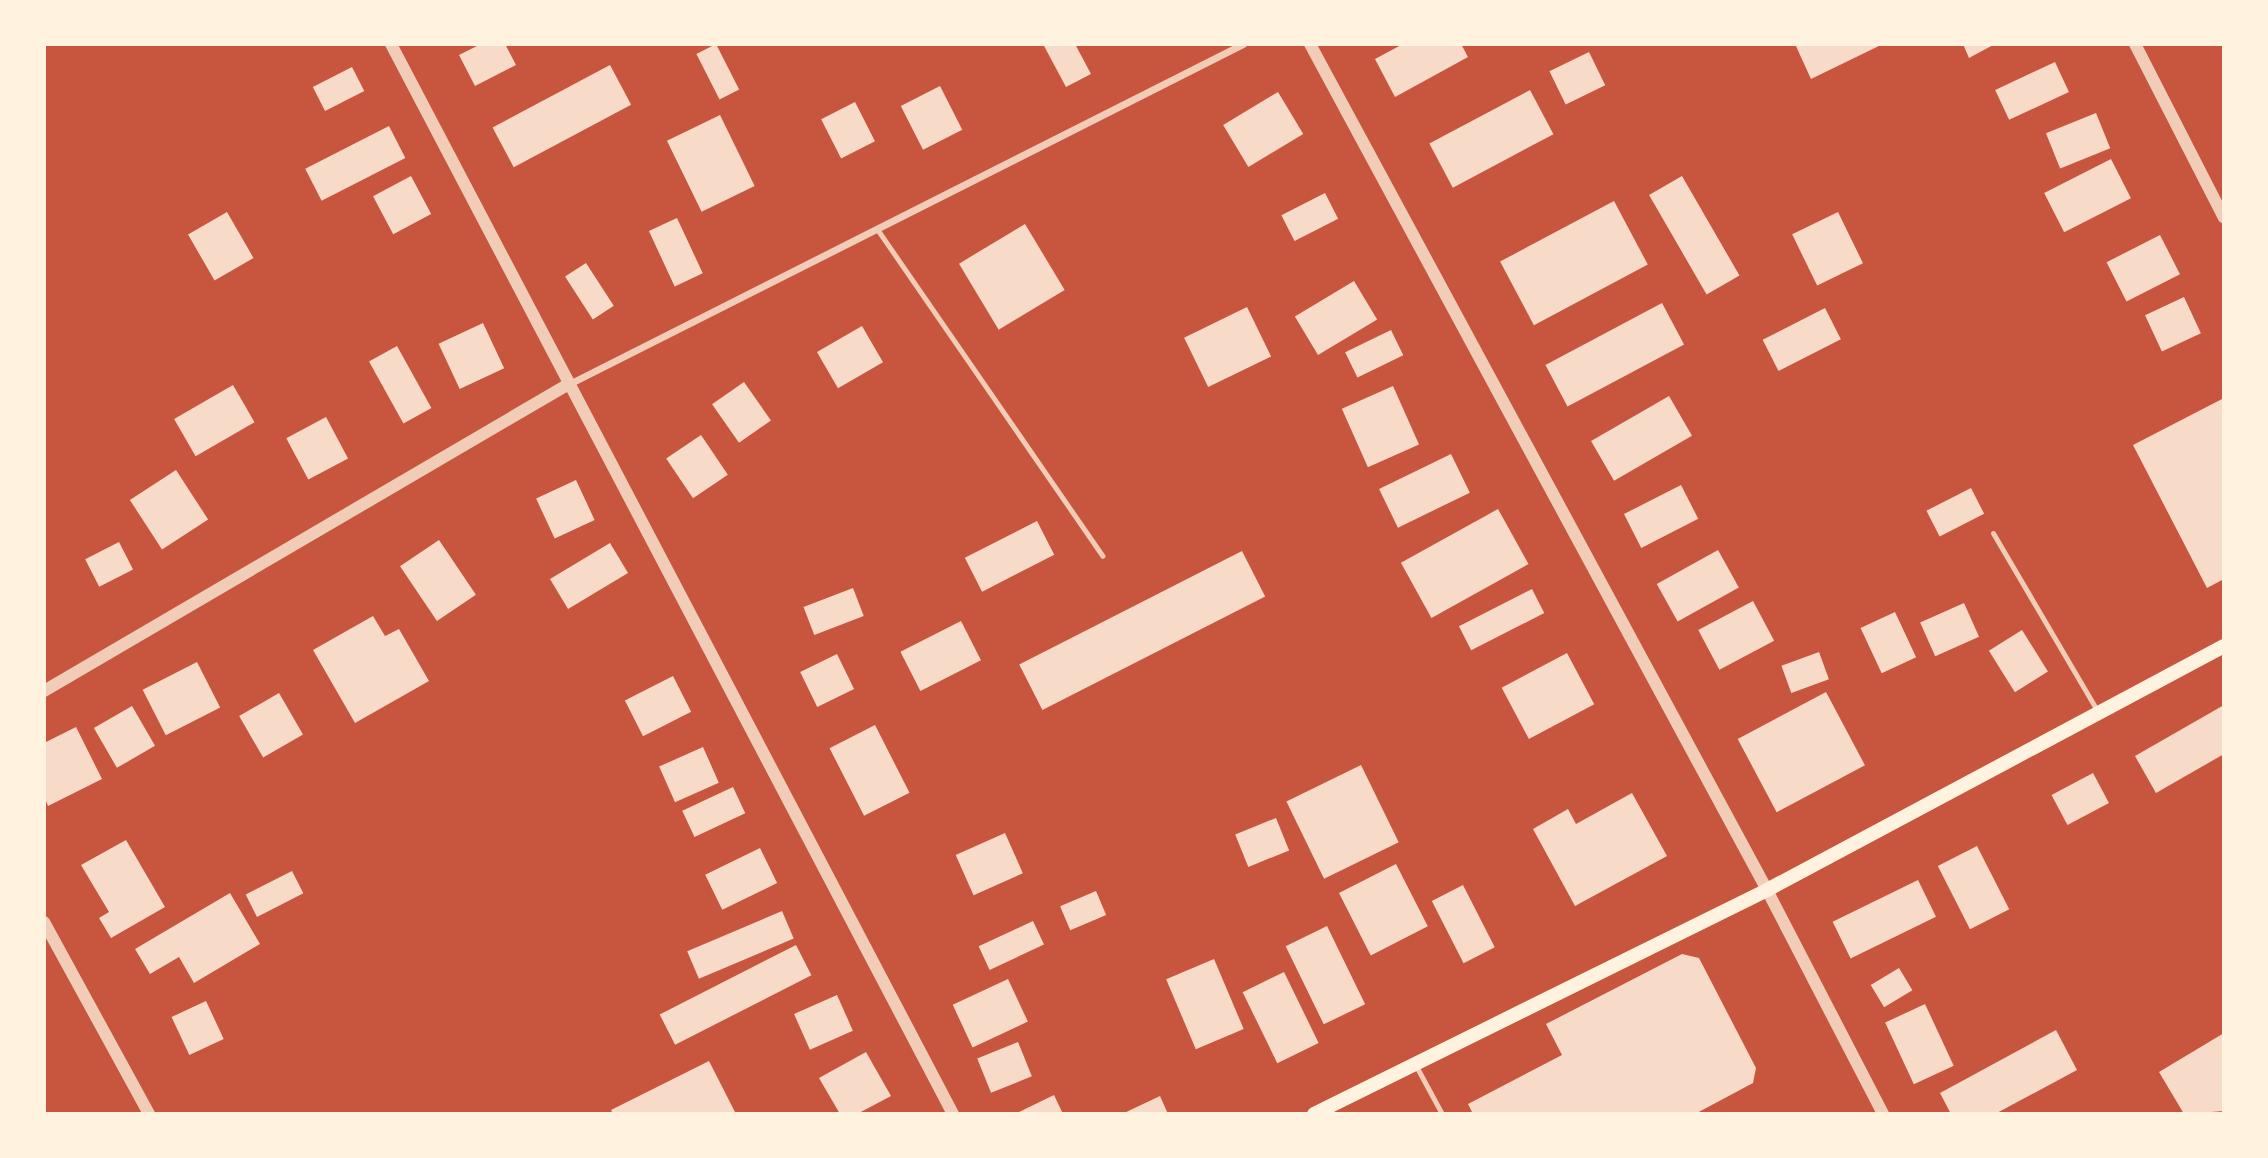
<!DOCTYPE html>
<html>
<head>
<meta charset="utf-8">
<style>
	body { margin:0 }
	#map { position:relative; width:2268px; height:1158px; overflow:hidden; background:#c8553d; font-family:"Sofia Sans Condensed",sans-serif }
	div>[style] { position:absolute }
	.building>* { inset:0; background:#f7dbc8; transform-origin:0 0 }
	.service>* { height:5px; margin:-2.5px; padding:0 2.5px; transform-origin:2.5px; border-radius:2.5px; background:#f1ccb7 }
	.minor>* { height:7px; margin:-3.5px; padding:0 3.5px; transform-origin:3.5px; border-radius:3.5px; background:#f1ccb7 }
	.tertiary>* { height:12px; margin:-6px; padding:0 6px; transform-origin:6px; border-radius:6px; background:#f1ccb7 }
	.secondary>* { height:14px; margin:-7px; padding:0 7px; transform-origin:7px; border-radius:7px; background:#fff3e0 }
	span { translate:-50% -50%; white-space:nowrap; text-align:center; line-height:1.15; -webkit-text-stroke:7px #fff3e0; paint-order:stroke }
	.frame { position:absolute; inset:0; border:46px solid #fff3e0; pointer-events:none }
</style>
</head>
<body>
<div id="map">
	<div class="building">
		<i style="clip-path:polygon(481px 44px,505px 44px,516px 65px,475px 86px,459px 55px)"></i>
		<i style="left:716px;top:44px;width:51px;height:22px;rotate:63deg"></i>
		<i style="clip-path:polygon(1043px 44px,1075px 44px,1091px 74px,1066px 87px)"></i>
		<i style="clip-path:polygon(1403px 44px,1461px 44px,1468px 57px,1395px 97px,1375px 59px)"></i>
		<i style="clip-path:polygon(1795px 44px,1883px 44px,1811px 79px)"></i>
		<i style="clip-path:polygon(1963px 44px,1995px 44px,1969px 58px)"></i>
		<i style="left:1589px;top:52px;width:37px;height:44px;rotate:64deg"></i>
		<i style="left:2055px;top:62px;width:33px;height:66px;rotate:65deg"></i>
		<i style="left:610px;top:65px;width:45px;height:133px;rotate:62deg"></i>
		<i style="left:352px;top:67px;width:27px;height:44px;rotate:63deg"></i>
		<i style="left:940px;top:86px;width:49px;height:44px;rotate:63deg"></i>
		<i style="left:1530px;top:90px;width:50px;height:114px;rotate:62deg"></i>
		<i style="left:1278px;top:92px;width:49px;height:64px;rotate:59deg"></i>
		<i style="left:855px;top:102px;width:44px;height:38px;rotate:63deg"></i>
		<i style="left:2096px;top:113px;width:38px;height:54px;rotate:68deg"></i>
		<i style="left:720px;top:115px;width:79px;height:59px;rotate:64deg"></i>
		<i style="left:389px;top:126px;width:36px;height:94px;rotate:63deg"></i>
		<i style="left:2111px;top:159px;width:44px;height:75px;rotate:63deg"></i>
		<i style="left:411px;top:176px;width:43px;height:43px;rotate:62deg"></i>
		<i style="left:1682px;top:176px;width:115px;height:38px;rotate:60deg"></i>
		<i style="left:1325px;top:193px;width:29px;height:49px;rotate:63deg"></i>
		<i style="left:1614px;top:201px;width:72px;height:129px;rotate:62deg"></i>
		<i style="left:227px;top:212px;width:53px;height:45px;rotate:60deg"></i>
		<i style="left:1838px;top:212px;width:57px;height:51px;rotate:64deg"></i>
		<i style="left:677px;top:218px;width:61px;height:31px;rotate:65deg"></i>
		<i style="left:1025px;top:224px;width:77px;height:77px;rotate:59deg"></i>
		<i style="left:2160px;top:235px;width:44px;height:60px;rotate:63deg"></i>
		<i style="left:586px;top:263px;width:51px;height:25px;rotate:57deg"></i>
		<i style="left:1354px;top:281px;width:45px;height:69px;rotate:59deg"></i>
		<i style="left:2184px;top:297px;width:40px;height:43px;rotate:65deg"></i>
		<i style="left:1662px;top:303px;width:47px;height:132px;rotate:62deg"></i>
		<i style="left:1247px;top:307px;width:55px;height:70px;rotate:64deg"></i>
		<i style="left:1825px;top:308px;width:35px;height:70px;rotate:63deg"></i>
		<i style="left:483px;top:323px;width:50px;height:49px;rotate:65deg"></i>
		<i style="left:862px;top:326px;width:42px;height:52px;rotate:60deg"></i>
		<i style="left:1391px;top:330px;width:28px;height:51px;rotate:64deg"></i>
		<i style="left:397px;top:346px;width:71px;height:32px;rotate:61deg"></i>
		<i style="left:744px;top:382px;width:47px;height:39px;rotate:55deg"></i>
		<i style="left:233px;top:385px;width:43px;height:68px;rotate:60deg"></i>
		<i style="left:1393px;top:386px;width:64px;height:56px;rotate:66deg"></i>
		<i style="left:1669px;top:396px;width:46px;height:90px;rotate:60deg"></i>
		<i style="clip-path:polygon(2224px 398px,2224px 579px,2207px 588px,2133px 445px)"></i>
		<i style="left:326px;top:417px;width:47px;height:45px;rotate:62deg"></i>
		<i style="left:701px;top:435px;width:48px;height:42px;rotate:56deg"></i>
		<i style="left:1451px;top:454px;width:43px;height:80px;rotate:64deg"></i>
		<i style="left:176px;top:470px;width:59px;height:55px;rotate:57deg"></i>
		<i style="left:576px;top:480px;width:44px;height:44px;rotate:65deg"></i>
		<i style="left:1681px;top:485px;width:38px;height:64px;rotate:63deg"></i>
		<i style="left:1971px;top:488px;width:29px;height:50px;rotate:63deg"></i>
		<i style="left:1498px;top:509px;width:63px;height:111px;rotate:61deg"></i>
		<i style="left:1037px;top:521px;width:38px;height:81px;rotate:63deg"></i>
		<i style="left:439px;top:540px;width:66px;height:47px;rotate:56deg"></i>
		<i style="left:119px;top:542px;width:31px;height:38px;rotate:63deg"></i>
		<i style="left:610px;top:543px;width:35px;height:70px;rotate:59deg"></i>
		<i style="left:1718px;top:550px;width:43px;height:70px;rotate:61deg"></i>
		<i style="left:1242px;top:551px;width:51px;height:250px;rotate:63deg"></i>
		<i style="left:853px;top:588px;width:30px;height:53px;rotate:69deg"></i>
		<i style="left:1532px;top:589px;width:27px;height:82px;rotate:63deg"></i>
		<i style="left:1753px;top:601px;width:45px;height:62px;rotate:62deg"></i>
		<i style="left:1964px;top:603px;width:37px;height:48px;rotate:66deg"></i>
		<i style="left:1895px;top:612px;width:50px;height:38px;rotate:65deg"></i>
		<i style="clip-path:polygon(373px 616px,385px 636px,399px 629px,429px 681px,355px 723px,313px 650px)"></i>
		<i style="left:961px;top:621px;width:44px;height:68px;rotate:63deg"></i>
		<i style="left:2022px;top:630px;width:49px;height:39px;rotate:58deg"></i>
		<i style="left:1819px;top:652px;width:29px;height:40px;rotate:70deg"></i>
		<i style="left:1567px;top:653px;width:58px;height:74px;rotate:62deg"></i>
		<i style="left:837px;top:654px;width:39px;height:41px;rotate:64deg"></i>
		<i style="left:197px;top:662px;width:51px;height:61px;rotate:63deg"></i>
		<i style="left:673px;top:676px;width:40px;height:54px;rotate:63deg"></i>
		<i style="left:1826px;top:692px;width:83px;height:100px;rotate:62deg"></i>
		<i style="left:279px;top:693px;width:48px;height:46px;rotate:60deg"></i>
		<i style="clip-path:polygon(2224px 705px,2224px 754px,2156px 793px,2135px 756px)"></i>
		<i style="left:132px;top:706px;width:46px;height:44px;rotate:60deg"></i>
		<i style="left:875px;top:725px;width:76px;height:51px;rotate:63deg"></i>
		<i style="clip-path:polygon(76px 727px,102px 779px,48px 806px,44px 796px,44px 743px)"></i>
		<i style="left:703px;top:747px;width:39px;height:48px;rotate:66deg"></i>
		<i style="left:1361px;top:765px;width:86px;height:83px;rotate:64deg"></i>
		<i style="left:2093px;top:773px;width:34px;height:47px;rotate:62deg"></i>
		<i style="left:733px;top:787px;width:29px;height:56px;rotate:65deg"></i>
		<i style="clip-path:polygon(1632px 793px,1667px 856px,1575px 906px,1533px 829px,1568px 809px,1576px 824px)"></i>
		<i style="left:1276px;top:818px;width:35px;height:44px;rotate:68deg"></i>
		<i style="left:1005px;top:833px;width:44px;height:54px;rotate:66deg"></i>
		<i style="clip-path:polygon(126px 840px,165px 907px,111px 938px,99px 918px,109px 912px,81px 865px)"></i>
		<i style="left:1977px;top:846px;width:71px;height:44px;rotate:63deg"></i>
		<i style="left:760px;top:848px;width:39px;height:61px;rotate:64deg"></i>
		<i style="left:1396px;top:864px;width:70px;height:64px;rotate:63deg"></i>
		<i style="left:292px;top:871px;width:25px;height:52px;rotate:63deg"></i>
		<i style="left:1918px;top:880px;width:41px;height:95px;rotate:64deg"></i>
		<i style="left:1463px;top:885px;width:70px;height:35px;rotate:63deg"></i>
		<i style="left:1096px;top:891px;width:26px;height:39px;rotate:67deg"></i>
		<i style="clip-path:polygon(230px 893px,260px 944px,194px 983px,179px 957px,150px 974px,135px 949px)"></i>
		<i style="left:782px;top:911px;width:30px;height:103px;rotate:67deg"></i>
		<i style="left:1033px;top:921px;width:26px;height:60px;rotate:65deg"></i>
		<i style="left:1327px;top:926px;width:87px;height:46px;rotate:64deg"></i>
		<i style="left:796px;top:945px;width:34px;height:153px;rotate:63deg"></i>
		<i style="clip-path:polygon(1682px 954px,1699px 958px,1756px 1068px,1753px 1083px,1695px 1114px,1473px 1114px,1468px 1104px,1562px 1055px,1546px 1024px)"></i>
		<i style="left:1214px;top:959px;width:76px;height:52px;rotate:67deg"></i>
		<i style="left:1899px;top:968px;width:26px;height:33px;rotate:59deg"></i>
		<i style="left:1284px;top:972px;width:79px;height:46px;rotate:64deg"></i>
		<i style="left:1008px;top:979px;width:47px;height:61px;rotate:65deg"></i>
		<i style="left:837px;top:995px;width:39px;height:47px;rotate:66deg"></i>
		<i style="left:206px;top:1001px;width:42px;height:38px;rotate:65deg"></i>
		<i style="left:1925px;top:1004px;width:68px;height:44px;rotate:65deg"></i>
		<i style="clip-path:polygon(2056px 1030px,2077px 1070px,1995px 1114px,1951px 1114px,1940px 1093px)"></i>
		<i style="clip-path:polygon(2224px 1033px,2224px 1111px,2184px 1114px,2159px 1072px)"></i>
		<i style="left:1018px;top:1042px;width:37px;height:44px;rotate:68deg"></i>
		<i style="clip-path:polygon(866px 1052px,891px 1096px,857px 1114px,840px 1114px,819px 1078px)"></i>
		<i style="clip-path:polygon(709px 1061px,736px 1114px,613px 1114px,611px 1110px)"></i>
		<i style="clip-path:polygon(1054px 1095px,1063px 1114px,1015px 1114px)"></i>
		<i style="clip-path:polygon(1160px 1096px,1168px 1114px,1122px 1114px)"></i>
	</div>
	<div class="service">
		<i style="left:877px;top:229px;width:397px;rotate:55.4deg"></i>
		<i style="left:1993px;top:533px;width:205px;rotate:59.6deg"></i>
		<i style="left:1415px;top:1064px;width:57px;rotate:61.6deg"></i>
	</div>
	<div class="minor">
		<i style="left:569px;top:384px;width:755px;rotate:-26.77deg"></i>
	</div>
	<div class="tertiary">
		<i style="left:391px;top:44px;width:1209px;rotate:62.29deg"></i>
		<i style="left:1310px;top:44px;width:962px;rotate:61.62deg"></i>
		<i style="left:1767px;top:890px;width:252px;rotate:62.6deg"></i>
		<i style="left:2135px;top:44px;width:195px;rotate:62.9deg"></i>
		<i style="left:44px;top:691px;width:606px;rotate:-30.33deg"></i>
		<i style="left:44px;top:922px;width:219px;rotate:61.3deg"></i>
	</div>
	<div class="secondary">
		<i style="left:1314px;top:1114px;width:505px;rotate:-26.31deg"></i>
		<i style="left:1767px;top:890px;width:518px;rotate:-28.1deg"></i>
	</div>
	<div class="frame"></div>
</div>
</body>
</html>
